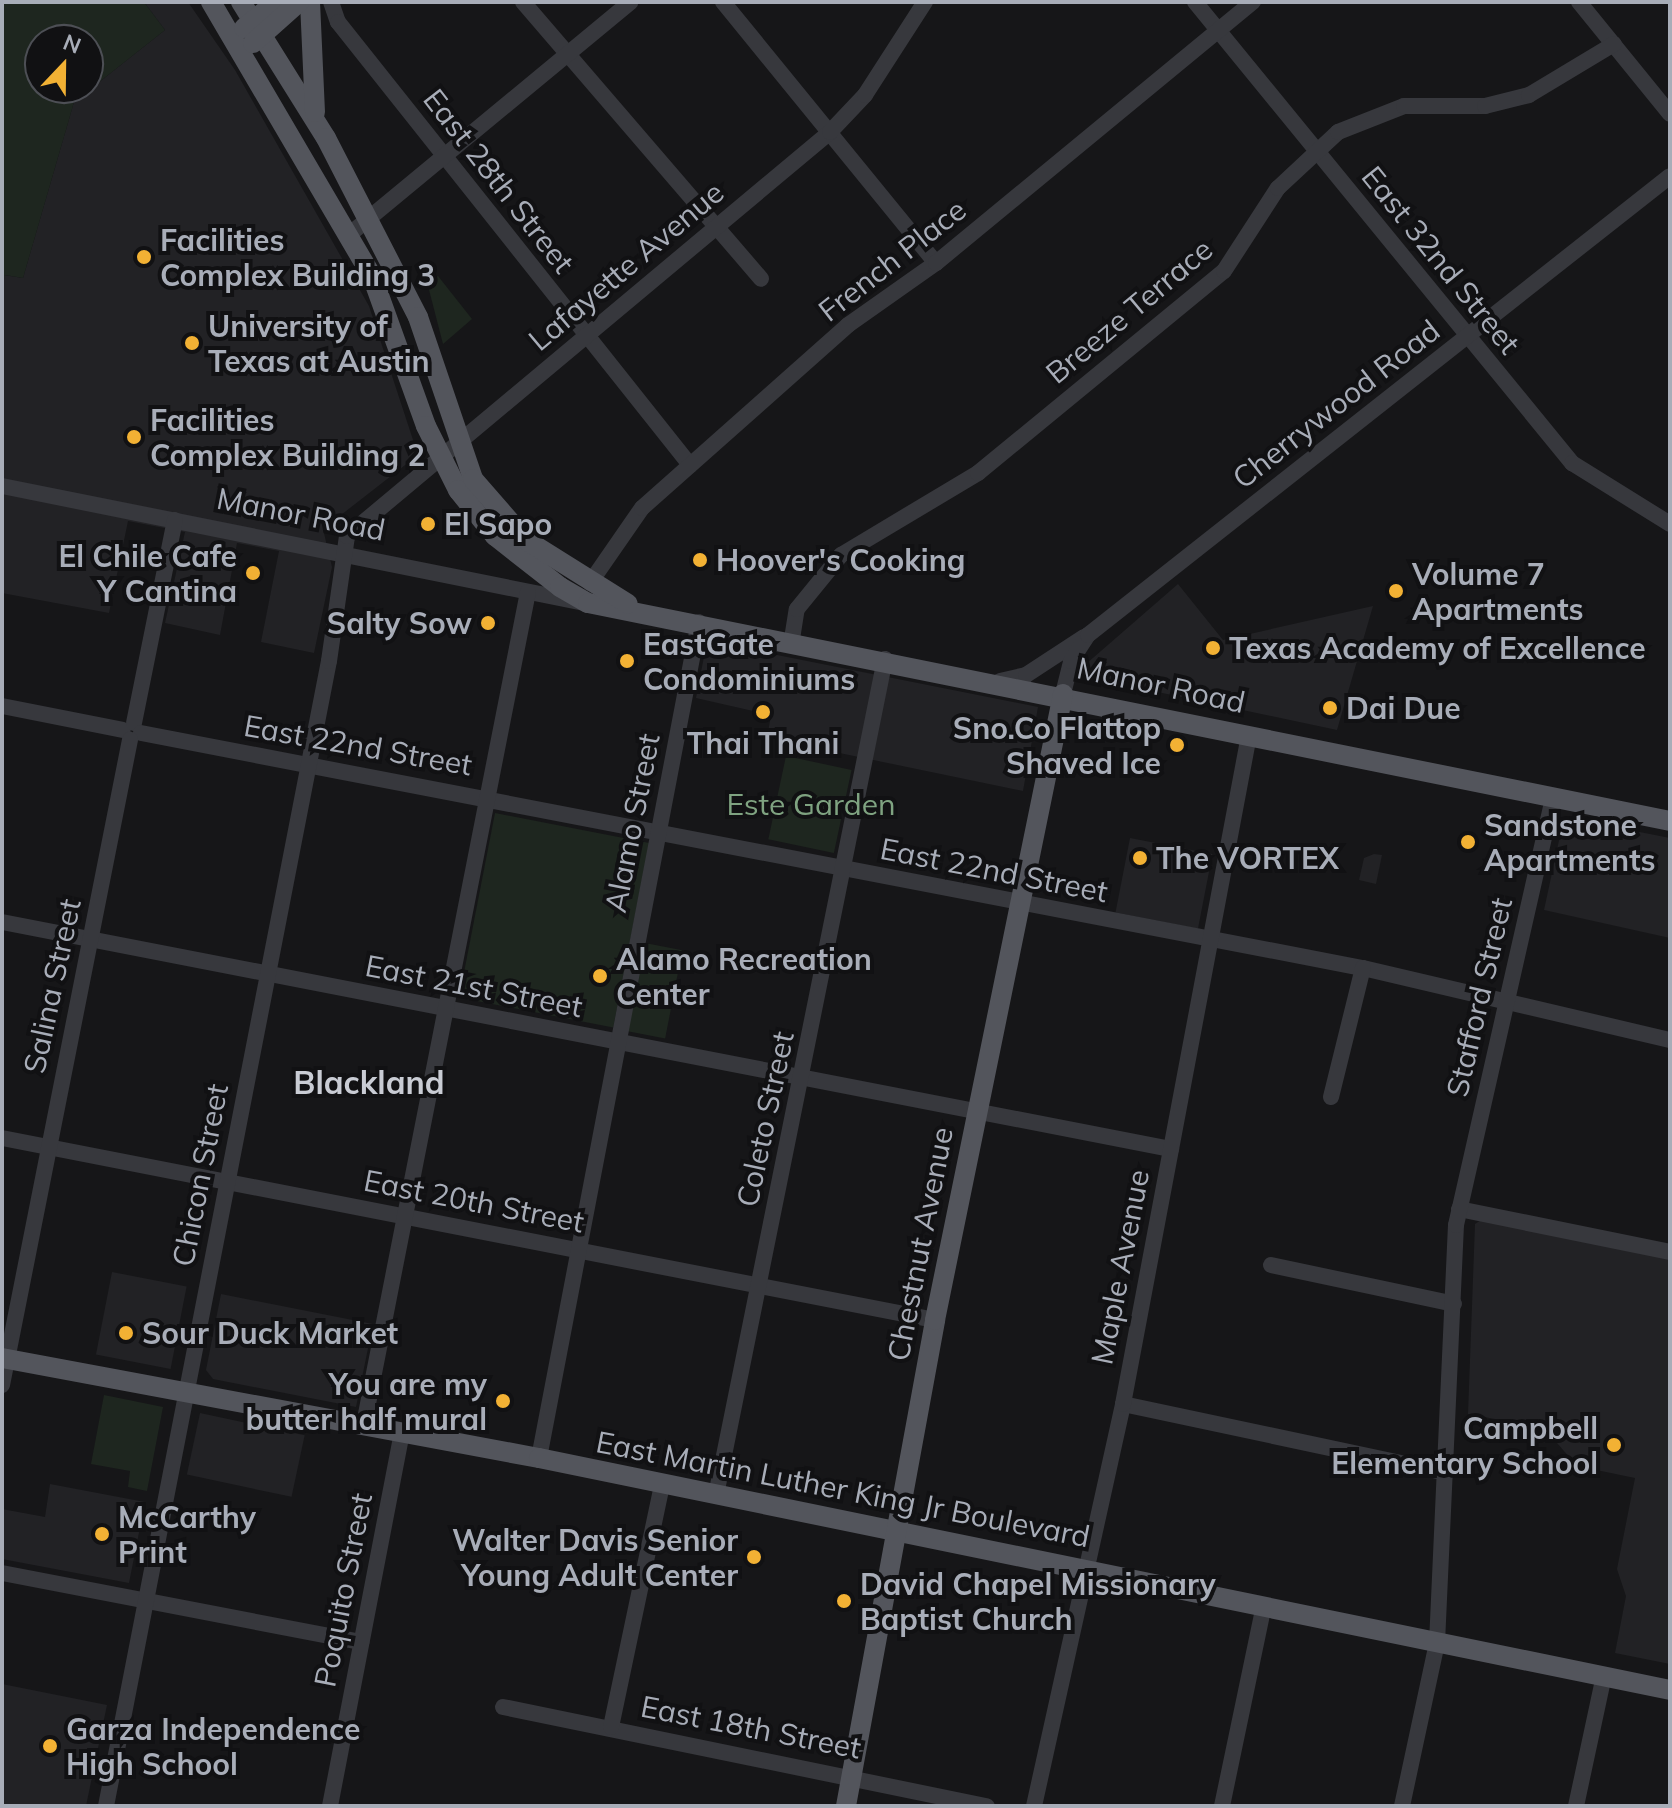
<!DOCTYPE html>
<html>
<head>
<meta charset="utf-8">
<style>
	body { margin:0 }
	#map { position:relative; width:1672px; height:1808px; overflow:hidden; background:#161618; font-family:Mulish,sans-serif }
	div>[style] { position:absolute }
	.built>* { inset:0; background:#222225; transform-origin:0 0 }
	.green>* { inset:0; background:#1e261f; transform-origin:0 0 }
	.minor>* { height:16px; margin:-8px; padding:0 8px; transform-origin:8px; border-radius:8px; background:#37383d }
	.major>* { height:20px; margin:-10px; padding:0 10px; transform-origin:10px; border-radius:10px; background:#53555c }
	.dots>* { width:22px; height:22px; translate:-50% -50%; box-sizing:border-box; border:4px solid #111113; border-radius:50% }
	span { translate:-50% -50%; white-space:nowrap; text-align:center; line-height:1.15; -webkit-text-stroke:8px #111113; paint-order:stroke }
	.street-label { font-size:30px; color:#a8adb8 }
	.poi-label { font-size:30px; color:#a8adb8; font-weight:700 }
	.left { translate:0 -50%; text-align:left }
	.right { translate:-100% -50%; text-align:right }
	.park-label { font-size:30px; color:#7fa381 }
	.neighbourhood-label { font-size:32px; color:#c9ccd4; font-weight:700 }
	.frame { position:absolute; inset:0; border:4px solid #a8adb8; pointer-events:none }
	.north { position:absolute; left:24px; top:24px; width:80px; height:80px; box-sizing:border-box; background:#111113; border:2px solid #4d4f55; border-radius:50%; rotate:22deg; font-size:22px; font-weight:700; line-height:32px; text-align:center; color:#a8adb8 }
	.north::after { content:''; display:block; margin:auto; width:28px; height:36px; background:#f2b134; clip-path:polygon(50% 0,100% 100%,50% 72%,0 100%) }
</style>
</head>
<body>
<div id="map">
	<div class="built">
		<i style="clip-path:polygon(144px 2px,188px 2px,235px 70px,369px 306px,418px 455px,323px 529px,332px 567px,314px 653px,261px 642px,279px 551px,237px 543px,220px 635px,165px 623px,185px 532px,128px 521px,109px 613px,2px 593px,4px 275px,23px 278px,74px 102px,165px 30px)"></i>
		<i style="clip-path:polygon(1178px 584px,1223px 640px,1373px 606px,1337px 730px,1087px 677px,1086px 664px)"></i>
		<i style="clip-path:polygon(707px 641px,1038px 707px,1023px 791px,767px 738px,771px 715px,696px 698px)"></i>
		<i style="clip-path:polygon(1564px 817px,1670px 838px,1670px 938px,1544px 910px)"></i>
		<i style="left:1130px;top:838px;width:84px;height:76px;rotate:11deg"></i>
		<i style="clip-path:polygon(1374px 854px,1382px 855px,1376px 884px,1359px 880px,1364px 858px)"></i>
		<i style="clip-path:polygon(1481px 1220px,1670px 1258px,1670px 1664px,1615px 1653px,1626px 1596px,1617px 1569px,1635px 1478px,1577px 1466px,1544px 1428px,1468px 1414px,1475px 1224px)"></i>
		<i style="left:112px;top:1272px;width:76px;height:84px;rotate:11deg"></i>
		<i style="clip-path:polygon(221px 1294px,373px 1324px,356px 1407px,213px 1379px,206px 1370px)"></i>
		<i style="left:200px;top:1413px;width:107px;height:63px;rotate:12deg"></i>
		<i style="clip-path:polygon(50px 1484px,145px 1502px,129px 1583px,2px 1559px,2px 1509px,45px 1517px)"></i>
		<i style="clip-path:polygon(2px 1684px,107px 1705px,86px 1806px,2px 1806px)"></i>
	</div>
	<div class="green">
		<i style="clip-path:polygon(evenodd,2px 2px,144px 2px,165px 30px,74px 102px,23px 278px,5px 275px,2px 286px,2px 2px,88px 40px,88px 88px,40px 88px,40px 40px,88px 40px)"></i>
		<i style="clip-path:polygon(438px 276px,472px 319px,443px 344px,427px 282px)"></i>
		<i style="left:786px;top:756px;width:67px;height:85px;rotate:12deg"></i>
		<i style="left:495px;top:813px;width:157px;height:188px;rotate:11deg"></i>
		<i style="left:645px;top:943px;width:38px;height:90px;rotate:11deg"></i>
		<i style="clip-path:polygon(104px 1395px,163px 1407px,147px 1491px,128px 1487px,130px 1471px,91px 1464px)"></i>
	</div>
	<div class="minor">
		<i style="left:331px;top:2px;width:21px;rotate:71deg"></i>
		<i style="left:338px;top:22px;width:566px;rotate:51.53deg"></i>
		<i style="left:523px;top:2px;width:365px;rotate:49.3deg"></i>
		<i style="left:723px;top:2px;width:337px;rotate:50.8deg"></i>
		<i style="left:1195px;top:2px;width:596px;rotate:50.72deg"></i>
		<i style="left:1572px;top:463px;width:115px;rotate:31.9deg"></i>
		<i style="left:1579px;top:2px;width:144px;rotate:50.9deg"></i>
		<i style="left:350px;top:234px;width:364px;rotate:-39.6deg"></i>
		<i style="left:2px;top:486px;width:590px;rotate:11.35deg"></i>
		<i style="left:590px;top:583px;width:91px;rotate:-55.3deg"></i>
		<i style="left:642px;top:508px;width:276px;rotate:-41.6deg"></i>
		<i style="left:848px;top:325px;width:108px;rotate:-35.2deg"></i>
		<i style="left:936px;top:263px;width:411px;rotate:-39.5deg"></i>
		<i style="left:792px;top:639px;width:30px;rotate:-81deg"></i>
		<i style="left:797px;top:609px;width:70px;rotate:-50.8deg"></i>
		<i style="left:841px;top:555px;width:160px;rotate:-30.9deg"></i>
		<i style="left:978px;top:473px;width:318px;rotate:-39.4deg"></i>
		<i style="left:1224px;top:271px;width:99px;rotate:-57deg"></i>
		<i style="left:1278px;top:188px;width:82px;rotate:-43deg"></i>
		<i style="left:1338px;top:132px;width:71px;rotate:-21.5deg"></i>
		<i style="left:1404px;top:106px;width:81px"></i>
		<i style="left:1485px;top:106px;width:45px;rotate:-14deg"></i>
		<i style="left:1529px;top:95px;width:99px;rotate:-31deg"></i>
		<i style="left:1000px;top:681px;width:27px;rotate:-13deg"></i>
		<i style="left:1026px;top:675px;width:69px;rotate:-33.2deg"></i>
		<i style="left:1063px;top:694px;width:34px;rotate:-76deg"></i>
		<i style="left:1071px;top:661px;width:31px;rotate:-57deg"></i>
		<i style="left:1088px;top:635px;width:741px;rotate:-38.26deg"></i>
		<i style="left:2px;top:706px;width:123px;rotate:11.2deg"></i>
		<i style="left:134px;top:723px;width:207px;rotate:-78.6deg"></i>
		<i style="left:141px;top:733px;width:1244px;rotate:10.89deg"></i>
		<i style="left:1363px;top:968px;width:315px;rotate:13.2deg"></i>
		<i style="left:2px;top:922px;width:1191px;rotate:10.99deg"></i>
		<i style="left:1331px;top:1097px;width:133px;rotate:-76.1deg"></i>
		<i style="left:2px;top:1138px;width:951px;rotate:11.04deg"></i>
		<i style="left:1459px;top:1209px;width:215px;rotate:11.5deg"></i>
		<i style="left:1271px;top:1265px;width:187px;rotate:12deg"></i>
		<i style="left:2px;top:1385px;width:658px;rotate:-78.78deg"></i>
		<i style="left:1123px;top:1404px;width:331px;rotate:12deg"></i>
		<i style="left:364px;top:1424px;width:848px;rotate:-78.85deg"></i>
		<i style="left:539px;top:1458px;width:851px;rotate:-79.17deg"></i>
		<i style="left:716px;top:1495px;width:853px;rotate:-78.57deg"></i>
		<i style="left:2px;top:1573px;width:366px;rotate:10.9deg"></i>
		<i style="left:503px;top:1707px;width:494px;rotate:11.6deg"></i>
		<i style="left:611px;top:1727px;width:247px;rotate:-78.1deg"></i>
		<i style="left:106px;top:1806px;width:1167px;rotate:-78.98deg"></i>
		<i style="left:329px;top:661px;width:126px;rotate:-81.8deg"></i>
		<i style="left:347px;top:536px;width:630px;rotate:-39.91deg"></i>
		<i style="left:830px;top:132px;width:51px;rotate:-46.6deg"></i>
		<i style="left:865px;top:95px;width:111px;rotate:-57.2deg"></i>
		<i style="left:330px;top:1806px;width:382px;rotate:-79.1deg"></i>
		<i style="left:1034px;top:1806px;width:412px;rotate:-77.5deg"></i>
		<i style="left:1123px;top:1404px;width:681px;rotate:-79.33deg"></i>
		<i style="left:1222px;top:1806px;width:205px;rotate:-78.2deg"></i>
		<i style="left:1402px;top:1806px;width:167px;rotate:-77.9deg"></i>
		<i style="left:1437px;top:1643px;width:418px;rotate:-87.4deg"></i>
		<i style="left:1456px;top:1225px;width:439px;rotate:-77.2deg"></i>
		<i style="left:1576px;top:1806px;width:134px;rotate:-77.9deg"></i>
	</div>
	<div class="major">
		<i style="left:211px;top:2px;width:318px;rotate:59.6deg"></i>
		<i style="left:372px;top:276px;width:159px;rotate:70.2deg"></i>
		<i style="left:426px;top:426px;width:72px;rotate:63.4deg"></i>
		<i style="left:458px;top:490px;width:59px;rotate:51.2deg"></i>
		<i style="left:495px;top:536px;width:83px;rotate:38.1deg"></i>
		<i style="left:560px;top:587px;width:32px;rotate:30deg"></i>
		<i style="left:588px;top:603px;width:1104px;rotate:11.39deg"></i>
		<i style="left:241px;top:2px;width:160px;rotate:58deg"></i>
		<i style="left:326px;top:138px;width:201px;rotate:62.8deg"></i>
		<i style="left:418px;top:317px;width:171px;rotate:71.2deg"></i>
		<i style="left:473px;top:479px;width:81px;rotate:49deg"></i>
		<i style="left:526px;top:540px;width:120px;rotate:32.1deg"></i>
		<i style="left:310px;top:2px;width:110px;rotate:87.4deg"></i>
		<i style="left:244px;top:28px;width:41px;rotate:-39.1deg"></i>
		<i style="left:253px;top:43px;width:62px;rotate:-41.7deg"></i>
		<i style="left:2px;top:1358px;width:546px;rotate:10.55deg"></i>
		<i style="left:539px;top:1458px;width:1155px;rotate:11.59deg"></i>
		<i style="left:846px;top:1806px;width:494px;rotate:-79.6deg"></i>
		<i style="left:935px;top:1320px;width:639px;rotate:-78.44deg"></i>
	</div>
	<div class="dots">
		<i style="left:144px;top:257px;background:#f2b134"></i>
		<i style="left:192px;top:343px;background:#f2b134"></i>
		<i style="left:134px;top:437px;background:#f2b134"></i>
		<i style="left:428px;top:524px;background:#f2b134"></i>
		<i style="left:700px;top:560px;background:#f2b134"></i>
		<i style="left:253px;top:573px;background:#f2b134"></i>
		<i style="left:1396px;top:591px;background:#f2b134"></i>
		<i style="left:488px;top:623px;background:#f2b134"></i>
		<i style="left:1213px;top:648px;background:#f2b134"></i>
		<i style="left:627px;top:661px;background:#f2b134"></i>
		<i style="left:1330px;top:708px;background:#f2b134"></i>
		<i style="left:763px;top:712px;background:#f2b134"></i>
		<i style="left:1177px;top:745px;background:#f2b134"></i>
		<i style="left:1468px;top:842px;background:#f2b134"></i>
		<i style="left:1140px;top:858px;background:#f2b134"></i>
		<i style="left:600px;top:976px;background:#f2b134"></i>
		<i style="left:126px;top:1333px;background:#f2b134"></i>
		<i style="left:503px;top:1401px;background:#f2b134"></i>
		<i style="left:1614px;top:1445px;background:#f2b134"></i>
		<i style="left:102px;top:1534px;background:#f2b134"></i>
		<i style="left:754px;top:1557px;background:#f2b134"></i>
		<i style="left:844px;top:1601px;background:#f2b134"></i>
		<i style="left:50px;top:1746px;background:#f2b134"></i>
	</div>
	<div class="street-label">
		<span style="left:499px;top:181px;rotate:52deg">East 28th Street</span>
		<span style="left:892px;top:260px;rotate:-38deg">French Place</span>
		<span style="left:1441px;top:260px;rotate:51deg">East 32nd Street</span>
		<span style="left:626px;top:266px;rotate:-40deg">Lafayette Avenue</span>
		<span style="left:1129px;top:311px;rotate:-40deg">Breeze Terrace</span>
		<span style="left:1336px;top:404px;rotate:-38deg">Cherrywood Road</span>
		<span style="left:301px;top:514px;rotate:11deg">Manor Road</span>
		<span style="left:1161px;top:685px;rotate:12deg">Manor Road</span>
		<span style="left:358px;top:745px;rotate:10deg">East 22nd Street</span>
		<span style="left:632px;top:823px;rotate:-79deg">Alamo Street</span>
		<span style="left:994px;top:870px;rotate:11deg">East 22nd Street</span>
		<span style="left:52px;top:986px;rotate:-78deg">Salina Street</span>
		<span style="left:474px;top:986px;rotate:11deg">East 21st Street</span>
		<span style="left:1479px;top:997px;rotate:-77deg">Stafford Street</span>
		<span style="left:765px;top:1119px;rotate:-78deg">Coleto Street</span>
		<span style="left:200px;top:1175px;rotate:-79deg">Chicon Street</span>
		<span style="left:474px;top:1201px;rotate:11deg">East 20th Street</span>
		<span style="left:920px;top:1244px;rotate:-79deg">Chestnut Avenue</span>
		<span style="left:1120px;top:1267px;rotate:-79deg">Maple Avenue</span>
		<span style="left:843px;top:1489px;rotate:11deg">East Martin Luther King Jr Boulevard</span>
		<span style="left:343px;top:1590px;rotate:-79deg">Poquito Street</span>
		<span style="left:751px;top:1727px;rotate:11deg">East 18th Street</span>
	</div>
	<div class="poi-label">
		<span class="left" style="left:160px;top:257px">Facilities<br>Complex Building 3</span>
		<span class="left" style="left:208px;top:343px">University of<br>Texas at Austin</span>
		<span class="left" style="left:150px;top:437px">Facilities<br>Complex Building 2</span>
		<span class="left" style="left:444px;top:524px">El Sapo</span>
		<span class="right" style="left:237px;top:573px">El Chile Cafe<br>Y Cantina</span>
		<span class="left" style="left:716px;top:560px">Hoover's Cooking</span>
		<span class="left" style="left:1412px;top:591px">Volume 7<br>Apartments</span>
		<span class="right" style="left:472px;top:623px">Salty Sow</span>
		<span class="left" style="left:643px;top:661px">EastGate<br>Condominiums</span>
		<span class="left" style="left:1229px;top:648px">Texas Academy of Excellence</span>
		<span class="left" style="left:1346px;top:708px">Dai Due</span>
		<span class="right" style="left:1161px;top:745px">Sno.Co Flattop<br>Shaved Ice</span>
		<span style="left:763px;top:743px">Thai Thani</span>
		<span class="left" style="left:1484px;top:842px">Sandstone<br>Apartments</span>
		<span class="left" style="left:1156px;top:858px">The VORTEX</span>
		<span class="left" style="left:616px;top:976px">Alamo Recreation<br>Center</span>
		<span class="left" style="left:142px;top:1333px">Sour Duck Market</span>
		<span class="right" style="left:487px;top:1401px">You are my<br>butter half mural</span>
		<span class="right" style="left:1598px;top:1445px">Campbell<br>Elementary School</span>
		<span class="left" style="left:118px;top:1534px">McCarthy<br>Print</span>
		<span class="right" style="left:738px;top:1557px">Walter Davis Senior<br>Young Adult Center</span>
		<span class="left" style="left:860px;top:1601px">David Chapel Missionary<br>Baptist Church</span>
		<span class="left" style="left:66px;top:1746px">Garza Independence<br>High School</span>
	</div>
	<div class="park-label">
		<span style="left:811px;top:804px">Este Garden</span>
	</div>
	<div class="neighbourhood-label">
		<span style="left:369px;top:1082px">Blackland</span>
	</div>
	<div class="frame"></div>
	<div class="north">N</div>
</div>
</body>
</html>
